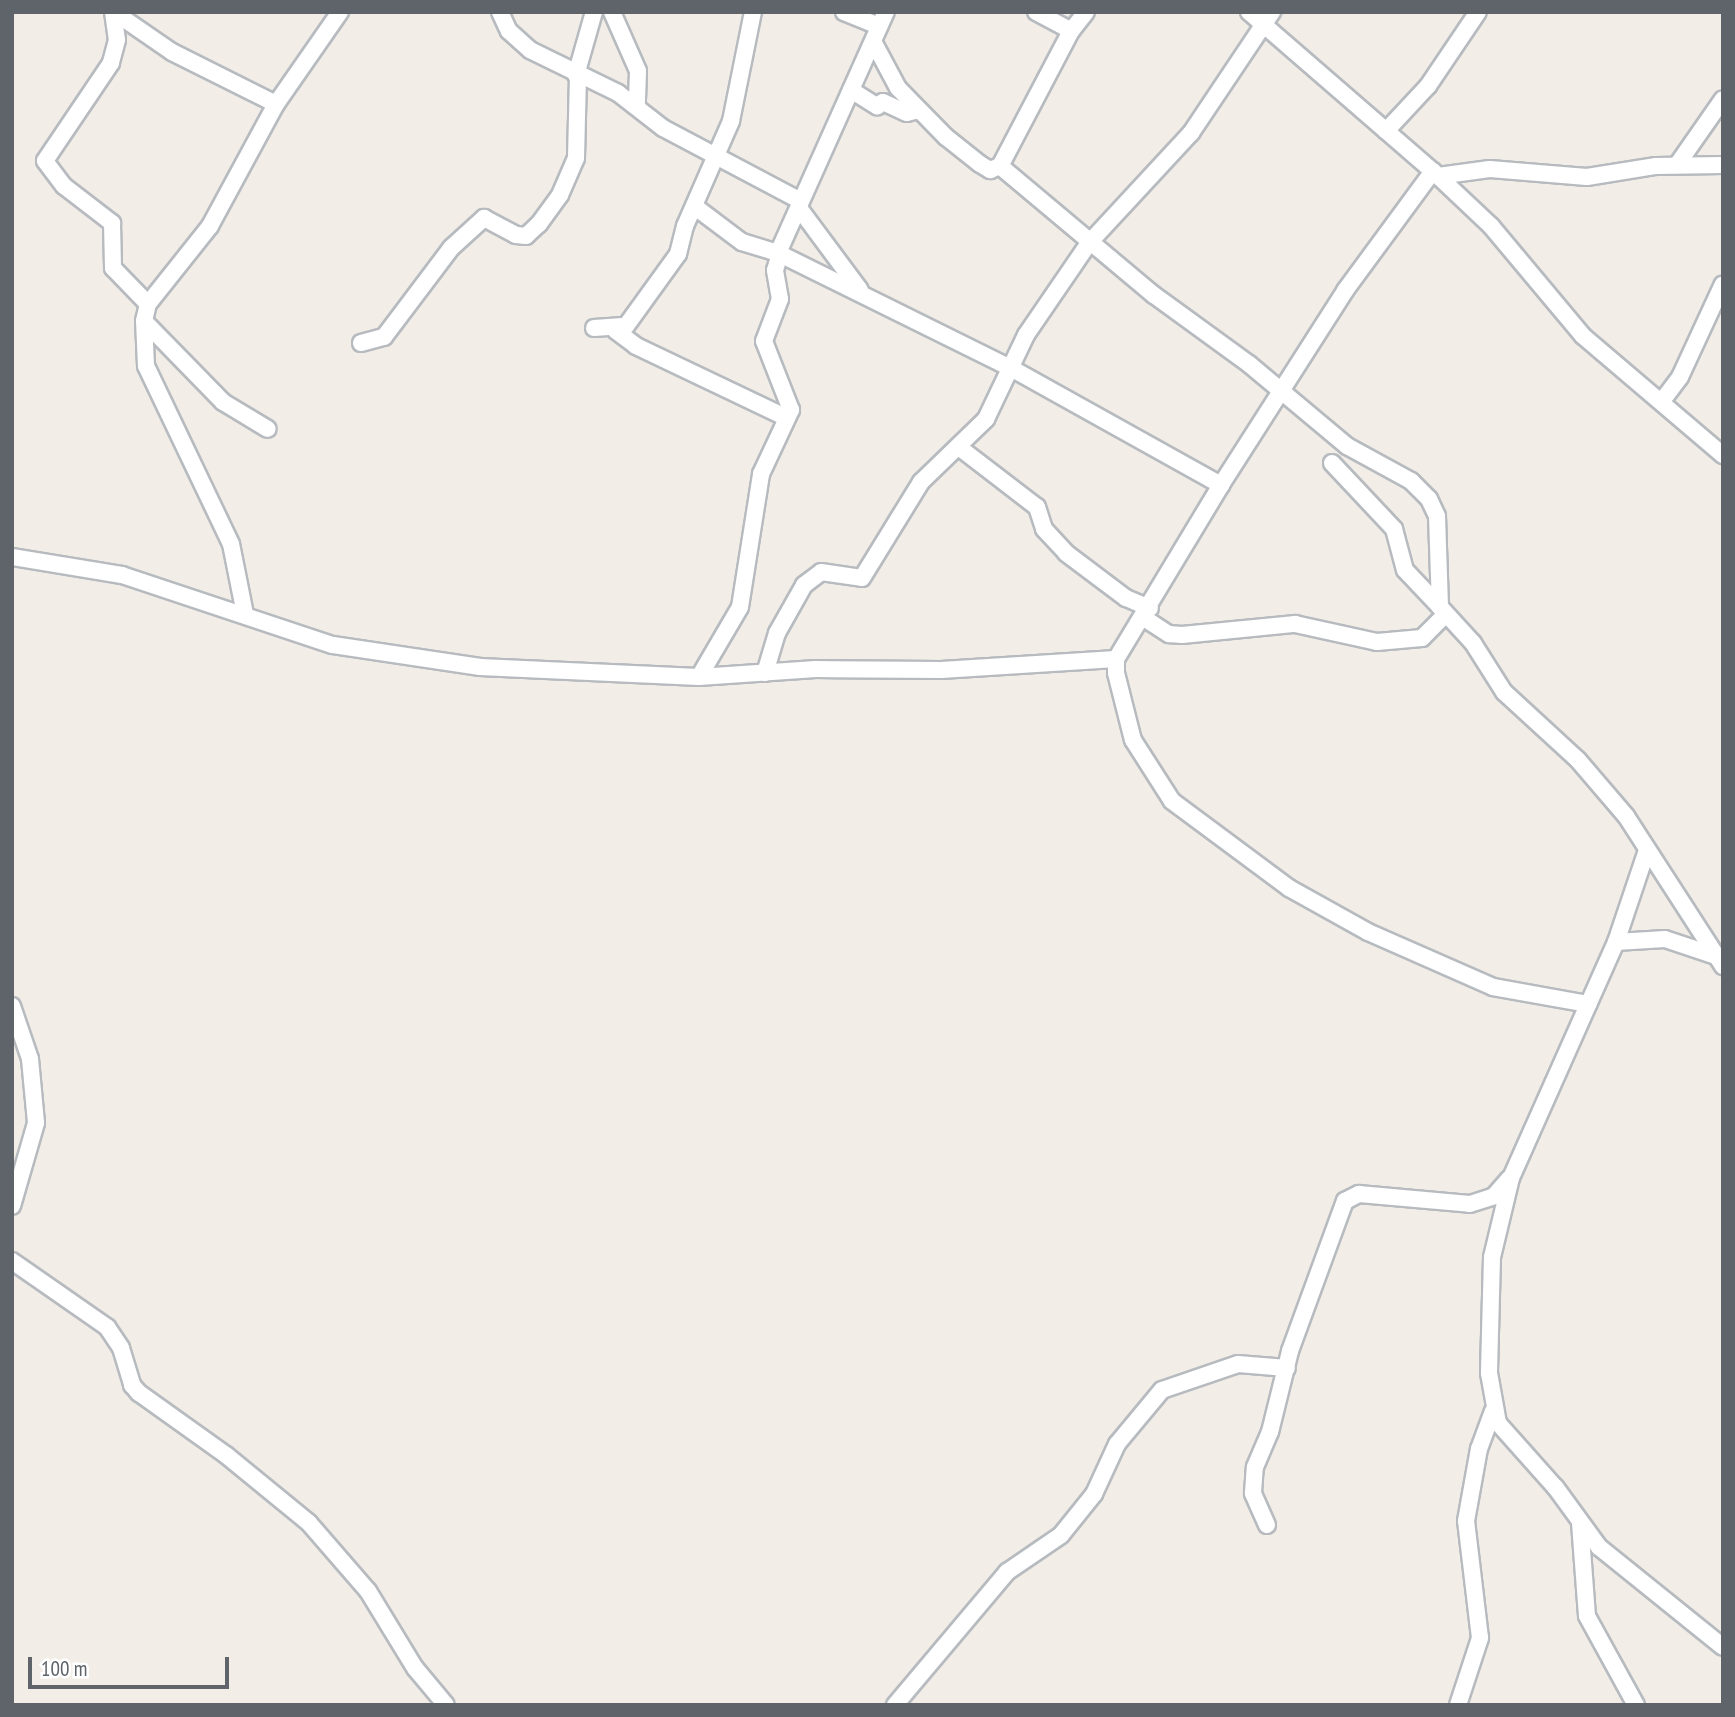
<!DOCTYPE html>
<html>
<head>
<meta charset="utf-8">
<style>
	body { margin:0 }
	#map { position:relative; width:1735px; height:1717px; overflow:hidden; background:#f2eee7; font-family:"PT Sans Narrow",sans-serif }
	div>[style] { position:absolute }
	.roads { filter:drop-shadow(2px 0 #b7bbbf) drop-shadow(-2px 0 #b7bbbf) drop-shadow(0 2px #b7bbbf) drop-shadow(0 -2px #b7bbbf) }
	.street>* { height:16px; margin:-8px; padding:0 8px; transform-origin:8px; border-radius:8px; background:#fff }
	span { translate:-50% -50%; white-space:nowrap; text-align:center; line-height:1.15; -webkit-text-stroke:5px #fff; paint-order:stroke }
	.frame { position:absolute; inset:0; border:14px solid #5e6469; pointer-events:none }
	.scale { position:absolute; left:28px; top:1657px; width:201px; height:32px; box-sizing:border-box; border:4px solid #5e6469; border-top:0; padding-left:9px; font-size:21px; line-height:24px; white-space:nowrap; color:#5e6469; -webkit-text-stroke:5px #fff; paint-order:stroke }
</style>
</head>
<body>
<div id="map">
	<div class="roads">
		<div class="street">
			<i style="left:113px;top:12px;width:28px;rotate:82deg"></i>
			<i style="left:117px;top:40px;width:24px;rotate:105deg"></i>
			<i style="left:111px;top:63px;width:118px;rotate:124deg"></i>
			<i style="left:45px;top:161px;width:31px;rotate:53deg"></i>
			<i style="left:64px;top:186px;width:61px;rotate:37.6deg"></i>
			<i style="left:112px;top:223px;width:45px;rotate:88.7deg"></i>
			<i style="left:113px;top:268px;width:50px;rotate:45.8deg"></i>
			<i style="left:114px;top:12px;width:70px;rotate:34.6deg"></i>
			<i style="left:172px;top:52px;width:116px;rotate:26.6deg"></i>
			<i style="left:500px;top:12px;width:21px;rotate:65deg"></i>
			<i style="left:509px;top:31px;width:28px;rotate:42deg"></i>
			<i style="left:530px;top:50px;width:98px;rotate:26deg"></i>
			<i style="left:618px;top:93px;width:57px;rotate:37.9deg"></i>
			<i style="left:663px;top:128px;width:156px;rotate:27.9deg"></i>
			<i style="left:612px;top:12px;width:64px;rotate:66.2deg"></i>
			<i style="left:638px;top:71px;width:35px;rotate:92deg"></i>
			<i style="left:844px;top:12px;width:38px;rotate:22deg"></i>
			<i style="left:1036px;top:12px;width:40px;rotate:28deg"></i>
			<i style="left:1086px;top:12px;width:24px;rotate:128deg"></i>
			<i style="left:1071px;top:31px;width:153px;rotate:117.7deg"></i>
			<i style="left:1000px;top:166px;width:201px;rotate:40deg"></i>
			<i style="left:1154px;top:295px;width:117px;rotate:36deg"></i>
			<i style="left:1249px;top:364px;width:128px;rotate:39.9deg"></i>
			<i style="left:1347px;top:446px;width:73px;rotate:28.7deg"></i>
			<i style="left:1411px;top:481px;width:25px;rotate:45deg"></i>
			<i style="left:1429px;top:499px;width:19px;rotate:65deg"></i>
			<i style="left:1437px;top:516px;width:91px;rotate:88.1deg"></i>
			<i style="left:1440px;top:607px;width:49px;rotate:47.5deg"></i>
			<i style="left:1473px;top:643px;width:58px;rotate:57.7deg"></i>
			<i style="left:1504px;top:692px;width:100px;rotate:42.6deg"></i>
			<i style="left:1578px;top:760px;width:74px;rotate:49.4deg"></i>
			<i style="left:1626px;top:816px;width:179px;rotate:57.1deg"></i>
			<i style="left:1249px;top:12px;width:250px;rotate:40.9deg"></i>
			<i style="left:1438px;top:176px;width:73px;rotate:43.3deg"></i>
			<i style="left:1491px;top:226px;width:143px;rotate:50.1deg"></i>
			<i style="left:1583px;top:336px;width:184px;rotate:40.4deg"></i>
			<i style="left:874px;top:43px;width:51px;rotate:61.9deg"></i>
			<i style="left:898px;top:88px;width:69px;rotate:45.6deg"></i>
			<i style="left:946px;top:137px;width:43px;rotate:38.5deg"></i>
			<i style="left:980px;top:164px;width:12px;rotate:31deg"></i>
			<i style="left:990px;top:170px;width:11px;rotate:-22deg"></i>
			<i style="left:576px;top:75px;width:66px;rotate:-74.1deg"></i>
			<i style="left:851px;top:90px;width:31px;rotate:32deg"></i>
			<i style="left:877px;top:106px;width:7px;rotate:-34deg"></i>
			<i style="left:883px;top:102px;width:26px;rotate:25deg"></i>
			<i style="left:907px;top:113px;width:12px;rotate:-14deg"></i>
			<i style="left:1386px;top:131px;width:62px;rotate:-47deg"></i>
			<i style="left:1428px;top:86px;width:89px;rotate:-56deg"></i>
			<i style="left:1677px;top:165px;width:80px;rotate:-55.1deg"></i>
			<i style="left:1433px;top:171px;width:149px;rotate:126.3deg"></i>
			<i style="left:1345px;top:291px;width:230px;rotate:122.6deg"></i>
			<i style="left:1221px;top:485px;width:203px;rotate:121.1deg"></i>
			<i style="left:1116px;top:659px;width:14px;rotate:90deg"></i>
			<i style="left:1116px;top:673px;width:69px;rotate:75.8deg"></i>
			<i style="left:1133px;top:740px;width:72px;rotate:57.4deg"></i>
			<i style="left:1172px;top:801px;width:146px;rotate:36.6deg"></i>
			<i style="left:1289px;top:888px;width:90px;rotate:29.1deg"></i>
			<i style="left:1368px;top:932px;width:137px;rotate:23.7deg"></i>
			<i style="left:1493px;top:987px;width:97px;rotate:10.1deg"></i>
			<i style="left:1438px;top:176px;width:52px;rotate:-7.7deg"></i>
			<i style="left:1490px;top:169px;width:97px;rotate:4.7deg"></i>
			<i style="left:1587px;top:177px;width:70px;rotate:-9.1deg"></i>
			<i style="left:1656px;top:166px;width:67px;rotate:-0.9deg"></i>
			<i style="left:694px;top:206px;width:60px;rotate:36.9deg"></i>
			<i style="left:742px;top:242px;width:38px;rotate:17deg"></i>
			<i style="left:778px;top:253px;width:258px;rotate:26.3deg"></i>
			<i style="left:1009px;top:367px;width:243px;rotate:29.1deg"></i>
			<i style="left:799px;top:208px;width:102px;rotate:53.4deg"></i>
			<i style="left:778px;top:253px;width:264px;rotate:-65.9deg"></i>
			<i style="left:144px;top:321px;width:113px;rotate:45.7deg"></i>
			<i style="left:223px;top:402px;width:52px;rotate:31deg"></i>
			<i style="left:594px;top:328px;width:32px;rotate:-4deg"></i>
			<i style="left:626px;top:326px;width:89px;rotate:-54.2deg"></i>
			<i style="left:678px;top:254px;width:29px;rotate:-76deg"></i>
			<i style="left:685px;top:226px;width:115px;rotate:-66.3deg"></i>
			<i style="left:731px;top:121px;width:111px;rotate:-78.6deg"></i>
			<i style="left:615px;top:330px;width:26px;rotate:37deg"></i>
			<i style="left:636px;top:346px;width:167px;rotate:25.5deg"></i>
			<i style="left:361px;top:343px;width:24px;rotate:-15deg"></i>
			<i style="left:384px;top:337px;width:111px;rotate:-53deg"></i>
			<i style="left:451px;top:248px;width:45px;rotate:-42.3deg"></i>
			<i style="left:484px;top:218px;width:36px;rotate:28deg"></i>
			<i style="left:516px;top:235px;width:10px;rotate:6deg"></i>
			<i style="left:526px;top:236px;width:18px;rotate:-43deg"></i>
			<i style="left:539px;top:224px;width:36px;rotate:-54deg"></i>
			<i style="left:560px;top:195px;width:40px;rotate:-66.6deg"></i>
			<i style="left:576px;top:158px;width:82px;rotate:-88.6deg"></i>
			<i style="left:1662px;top:401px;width:30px;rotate:-53deg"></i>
			<i style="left:1680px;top:377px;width:102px;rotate:-65.2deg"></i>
			<i style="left:960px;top:448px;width:97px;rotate:37.5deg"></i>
			<i style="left:1037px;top:507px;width:23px;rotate:72deg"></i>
			<i style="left:1044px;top:529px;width:33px;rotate:47deg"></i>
			<i style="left:1066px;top:553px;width:75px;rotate:36.9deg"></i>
			<i style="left:1126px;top:598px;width:26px;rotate:23deg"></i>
			<i style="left:1332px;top:463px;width:91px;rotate:46.8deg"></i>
			<i style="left:1394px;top:529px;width:42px;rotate:75deg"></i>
			<i style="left:1405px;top:570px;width:51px;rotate:46.6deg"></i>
			<i style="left:12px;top:557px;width:111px;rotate:9.3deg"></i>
			<i style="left:122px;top:575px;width:222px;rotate:18.4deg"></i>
			<i style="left:333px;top:645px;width:149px;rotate:8.5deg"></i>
			<i style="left:480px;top:667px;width:219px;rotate:2.6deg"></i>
			<i style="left:699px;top:677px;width:117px;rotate:-3.9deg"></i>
			<i style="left:816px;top:669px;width:125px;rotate:0.5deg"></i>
			<i style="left:941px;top:670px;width:175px;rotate:-3.6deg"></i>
			<i style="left:245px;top:614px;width:71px;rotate:-101.3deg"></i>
			<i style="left:231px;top:544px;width:197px;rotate:-115.5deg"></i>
			<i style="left:146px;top:366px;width:45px;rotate:-92.5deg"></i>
			<i style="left:144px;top:321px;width:17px;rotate:-77deg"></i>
			<i style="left:148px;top:304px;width:100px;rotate:-51.5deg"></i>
			<i style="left:210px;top:226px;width:139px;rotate:-61.6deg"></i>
			<i style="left:276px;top:104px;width:112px;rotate:-55.2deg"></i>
			<i style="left:1144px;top:618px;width:30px;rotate:33deg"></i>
			<i style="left:1169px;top:634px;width:13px;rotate:4deg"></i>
			<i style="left:1182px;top:635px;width:114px;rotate:-5.6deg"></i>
			<i style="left:1295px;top:624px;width:84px;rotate:12.4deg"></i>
			<i style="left:1377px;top:642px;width:45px;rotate:-5.1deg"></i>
			<i style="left:1422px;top:638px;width:34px;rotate:-45deg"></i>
			<i style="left:765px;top:673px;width:42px;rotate:-73.3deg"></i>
			<i style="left:777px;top:633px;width:55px;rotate:-60.6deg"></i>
			<i style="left:804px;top:585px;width:21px;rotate:-37deg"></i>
			<i style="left:821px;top:572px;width:41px;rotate:8.3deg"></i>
			<i style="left:862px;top:578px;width:113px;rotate:-58.4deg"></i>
			<i style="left:921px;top:482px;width:91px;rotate:-44.1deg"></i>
			<i style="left:986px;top:419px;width:93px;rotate:-64.5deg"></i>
			<i style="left:1026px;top:335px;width:112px;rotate:-55.6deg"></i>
			<i style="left:1089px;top:243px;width:150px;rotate:-47.2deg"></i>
			<i style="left:1191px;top:133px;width:146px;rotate:-56.2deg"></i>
			<i style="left:699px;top:677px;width:81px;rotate:-59.6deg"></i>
			<i style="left:740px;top:607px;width:135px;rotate:-81deg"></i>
			<i style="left:761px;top:474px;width:71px;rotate:-64.9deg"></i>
			<i style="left:791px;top:410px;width:74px;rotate:-111.4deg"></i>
			<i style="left:764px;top:341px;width:45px;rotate:-69.1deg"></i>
			<i style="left:780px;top:299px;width:29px;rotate:-100deg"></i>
			<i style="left:775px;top:270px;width:17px;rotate:-73deg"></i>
			<i style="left:1646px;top:853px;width:94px;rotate:108.6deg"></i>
			<i style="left:1616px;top:942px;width:258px;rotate:114deg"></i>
			<i style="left:1511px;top:1178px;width:81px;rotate:103.5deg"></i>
			<i style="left:1492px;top:1257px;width:116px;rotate:91.5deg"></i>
			<i style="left:1489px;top:1373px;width:51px;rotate:79.8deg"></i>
			<i style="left:1498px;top:1423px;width:87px;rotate:48.3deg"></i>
			<i style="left:1556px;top:1488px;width:73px;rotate:53.9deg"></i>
			<i style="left:1599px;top:1547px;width:159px;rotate:38.9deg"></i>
			<i style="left:1616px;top:942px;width:49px;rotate:-3.5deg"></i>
			<i style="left:1665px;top:939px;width:51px;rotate:18.4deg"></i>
			<i style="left:12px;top:1006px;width:56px;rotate:71.2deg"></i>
			<i style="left:30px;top:1059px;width:64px;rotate:84.6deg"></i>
			<i style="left:36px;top:1123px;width:86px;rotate:106.1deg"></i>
			<i style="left:12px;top:1261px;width:116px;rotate:34.8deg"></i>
			<i style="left:107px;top:1327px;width:25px;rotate:56deg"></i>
			<i style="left:121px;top:1348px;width:39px;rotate:73deg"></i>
			<i style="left:132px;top:1385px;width:11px;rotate:49deg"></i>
			<i style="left:139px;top:1393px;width:107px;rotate:35.5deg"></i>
			<i style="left:226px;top:1455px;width:107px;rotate:39.3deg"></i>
			<i style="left:309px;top:1523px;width:90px;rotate:49.1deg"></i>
			<i style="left:368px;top:1591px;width:90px;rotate:58.6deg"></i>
			<i style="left:415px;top:1668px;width:48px;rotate:50deg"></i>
			<i style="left:1580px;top:1523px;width:93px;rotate:85.7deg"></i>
			<i style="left:1587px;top:1616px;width:102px;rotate:61.2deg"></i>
			<i style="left:1267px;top:1525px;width:35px;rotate:-114deg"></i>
			<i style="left:1253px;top:1493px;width:26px;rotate:-86deg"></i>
			<i style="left:1255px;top:1467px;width:38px;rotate:-67deg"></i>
			<i style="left:1270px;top:1432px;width:83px;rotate:-76.1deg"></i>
			<i style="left:1290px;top:1351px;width:160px;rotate:-69.9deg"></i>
			<i style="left:1345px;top:1201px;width:16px;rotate:-27deg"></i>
			<i style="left:1359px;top:1194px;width:111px;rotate:5.1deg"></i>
			<i style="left:1470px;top:1204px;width:25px;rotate:-18deg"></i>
			<i style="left:1494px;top:1196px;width:23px;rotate:-49deg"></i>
			<i style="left:895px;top:1705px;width:174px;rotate:-49.9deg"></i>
			<i style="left:1007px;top:1572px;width:65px;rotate:-34.4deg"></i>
			<i style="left:1061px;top:1535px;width:53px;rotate:-51.2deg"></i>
			<i style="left:1094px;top:1494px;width:55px;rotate:-65.3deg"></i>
			<i style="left:1117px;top:1444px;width:70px;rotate:-50.2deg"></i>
			<i style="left:1162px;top:1390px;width:80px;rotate:-18.9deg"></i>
			<i style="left:1238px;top:1364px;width:49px;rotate:4.7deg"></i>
			<i style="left:1458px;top:1705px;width:71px;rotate:-71.8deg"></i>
			<i style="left:1480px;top:1638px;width:118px;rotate:-96.8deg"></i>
			<i style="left:1466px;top:1521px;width:73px;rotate:-79.8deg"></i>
			<i style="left:1479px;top:1449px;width:40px;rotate:-69.8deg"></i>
		</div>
	</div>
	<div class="frame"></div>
	<div class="scale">100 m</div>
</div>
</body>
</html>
